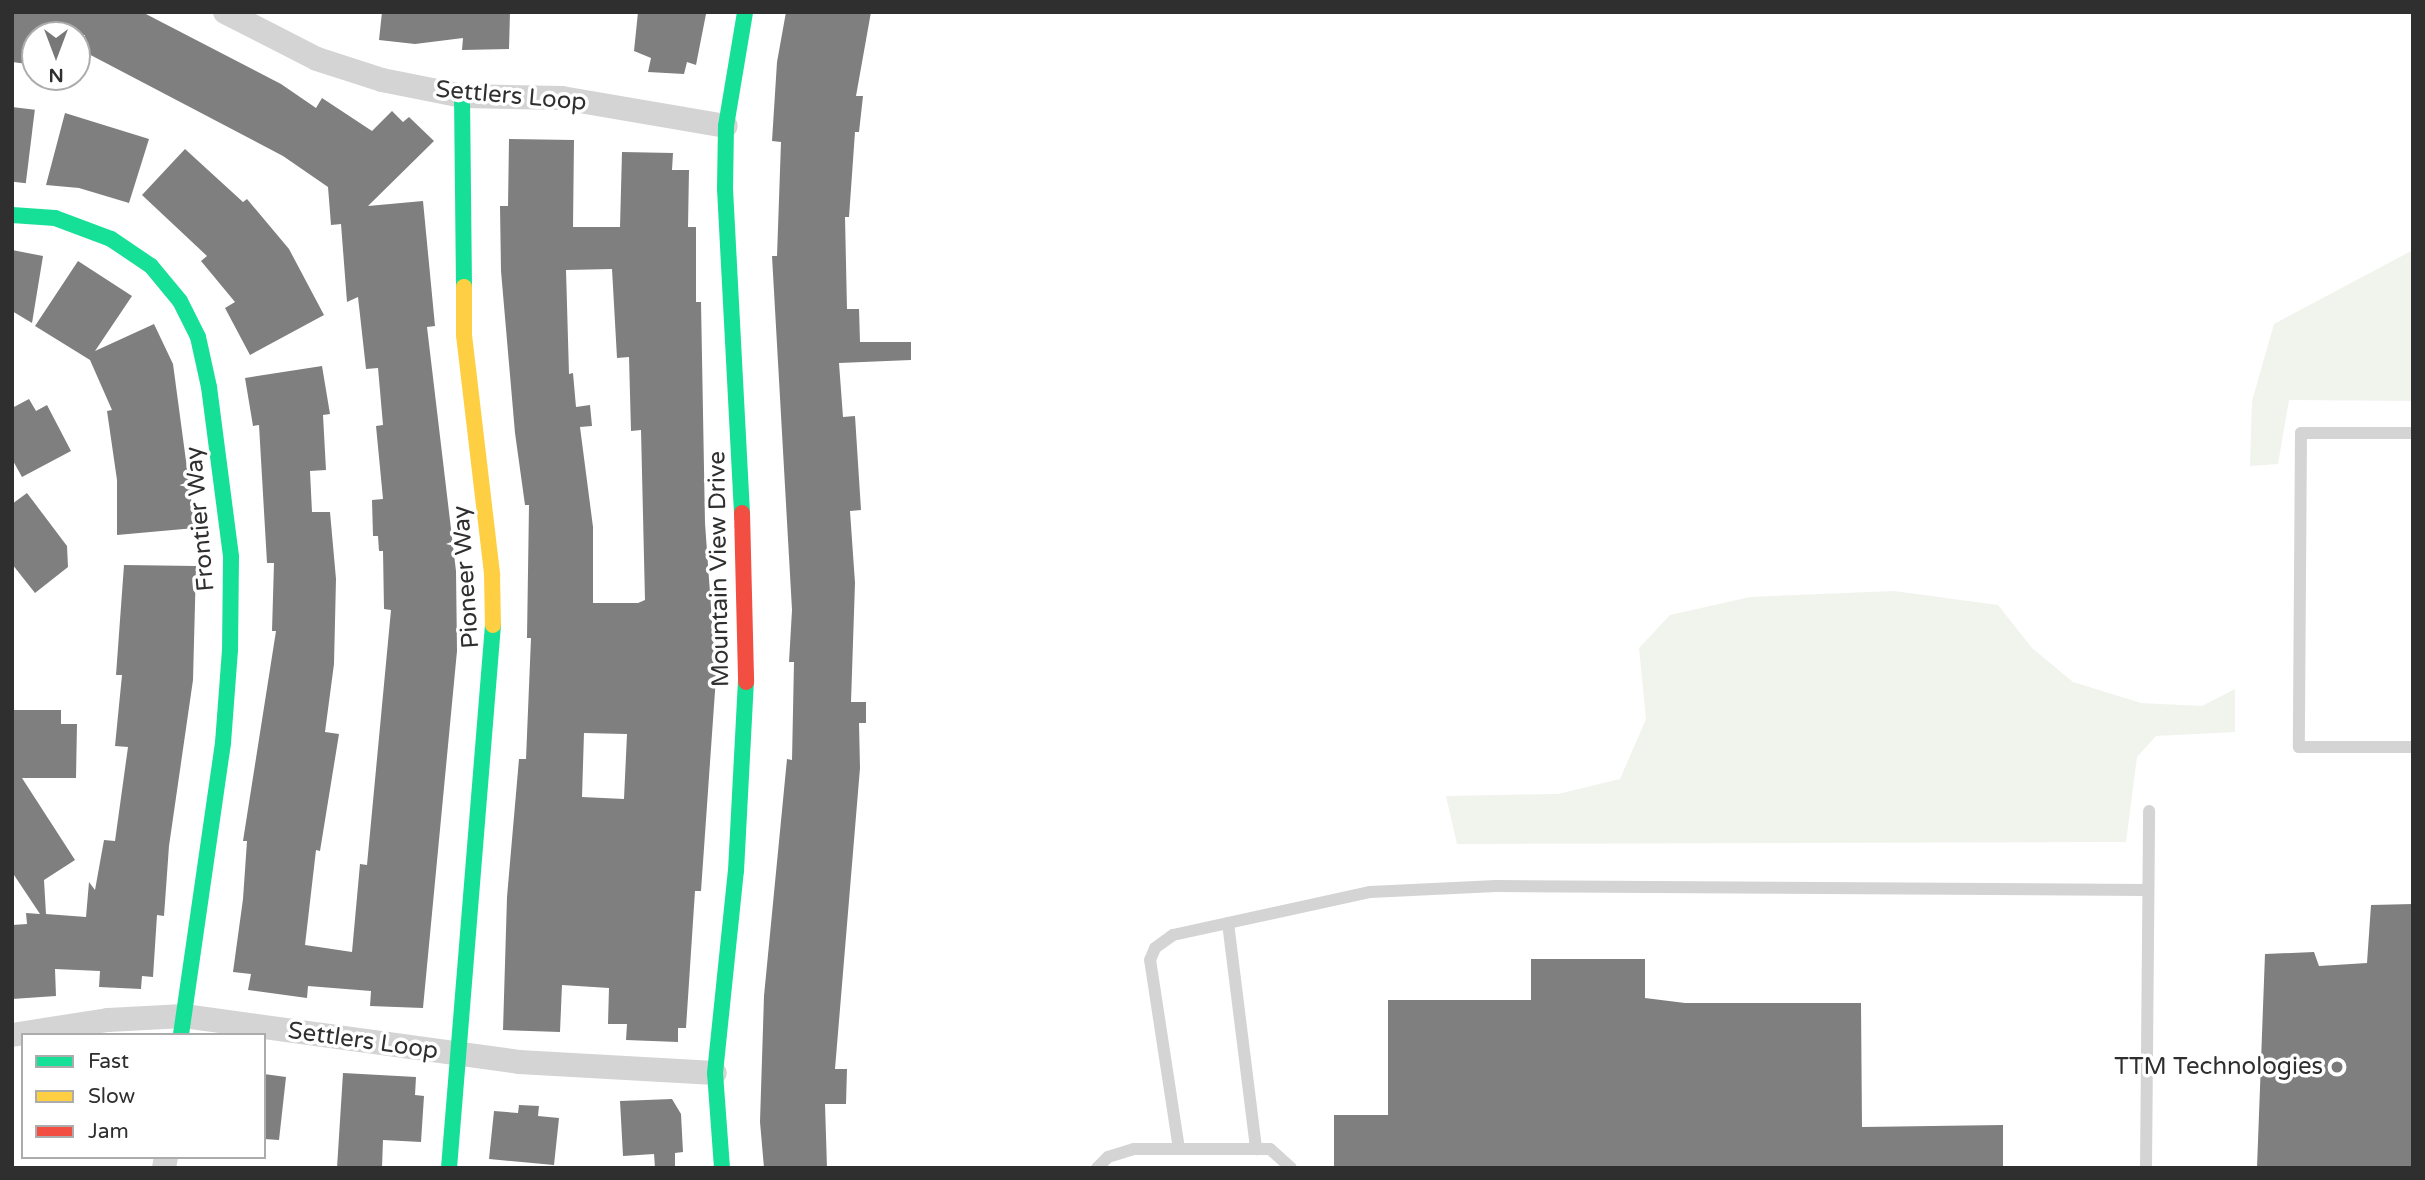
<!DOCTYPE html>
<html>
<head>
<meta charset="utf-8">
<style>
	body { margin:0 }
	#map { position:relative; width:2425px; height:1180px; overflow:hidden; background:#fff; font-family:"Varela Round",sans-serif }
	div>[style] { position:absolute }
	.green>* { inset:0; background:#f1f4ed }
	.building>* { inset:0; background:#7f7f7f; transform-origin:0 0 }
	.lane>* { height:12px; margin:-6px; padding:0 6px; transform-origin:6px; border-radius:6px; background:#d4d4d4 }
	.street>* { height:24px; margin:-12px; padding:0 12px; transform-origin:12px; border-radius:12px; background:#d4d4d4 }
	.fast>* { height:16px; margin:-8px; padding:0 8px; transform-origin:8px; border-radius:8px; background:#16e098 }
	.slow>* { height:16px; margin:-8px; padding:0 8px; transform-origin:8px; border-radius:8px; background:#ffcf43 }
	.jam>* { height:16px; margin:-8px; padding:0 8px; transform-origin:8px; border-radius:8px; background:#f24e42 }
	.dots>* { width:19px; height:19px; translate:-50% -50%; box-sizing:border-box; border:4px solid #fff; border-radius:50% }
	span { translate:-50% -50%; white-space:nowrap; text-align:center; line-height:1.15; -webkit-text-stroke:7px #fff; paint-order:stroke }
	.street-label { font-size:24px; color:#2f2f2f }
	.poi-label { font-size:24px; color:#2f2f2f }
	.right { translate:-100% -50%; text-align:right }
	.frame { position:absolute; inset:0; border:14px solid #2f2f2f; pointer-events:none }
	.legend { position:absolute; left:21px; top:1033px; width:245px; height:126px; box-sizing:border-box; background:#fff; border:2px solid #acacac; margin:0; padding:9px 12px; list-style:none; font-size:21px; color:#2f2f2f }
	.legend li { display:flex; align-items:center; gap:14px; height:35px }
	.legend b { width:35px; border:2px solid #acacac }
	.north { position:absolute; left:21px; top:21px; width:70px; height:70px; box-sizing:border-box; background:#fff; border:2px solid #acacac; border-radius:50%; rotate:180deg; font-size:19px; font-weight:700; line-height:28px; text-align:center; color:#2f2f2f }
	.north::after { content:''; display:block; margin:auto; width:24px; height:32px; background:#787878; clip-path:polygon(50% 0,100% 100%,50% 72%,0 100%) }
</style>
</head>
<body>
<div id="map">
	<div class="green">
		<i style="clip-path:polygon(2413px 250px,2413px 401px,2289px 400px,2278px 464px,2250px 466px,2252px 401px,2274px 324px)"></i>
		<i style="clip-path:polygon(1894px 591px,1998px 605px,2032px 648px,2073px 682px,2141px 703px,2202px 706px,2235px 689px,2235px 732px,2156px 736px,2137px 757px,2126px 842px,1457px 844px,1446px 796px,1558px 794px,1620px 779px,1646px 719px,1639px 648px,1670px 615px,1750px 597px)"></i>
	</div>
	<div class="building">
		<i style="clip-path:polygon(14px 12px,142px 12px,281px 84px,316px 108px,322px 98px,372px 131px,392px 111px,403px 122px,409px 117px,434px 141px,368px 206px,423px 201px,435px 326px,427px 327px,456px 571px,457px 651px,423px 1008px,370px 1006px,371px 991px,308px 986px,307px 998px,248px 990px,251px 974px,233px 972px,243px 899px,247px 841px,243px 841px,276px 631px,272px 631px,274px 563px,267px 563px,259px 425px,253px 426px,245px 378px,322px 366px,330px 414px,323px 415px,326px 470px,310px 471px,312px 512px,330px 512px,336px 579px,334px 664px,325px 732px,339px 734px,320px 851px,316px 850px,305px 945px,352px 952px,360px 864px,367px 865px,391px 610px,384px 609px,383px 551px,379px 551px,378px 536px,373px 536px,372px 500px,383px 499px,376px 426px,383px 425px,378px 368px,366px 369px,358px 297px,347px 302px,341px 224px,331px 225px,328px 187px,283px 156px,81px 50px,85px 35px,35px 35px,35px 65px,12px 62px)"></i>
		<i style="clip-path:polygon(382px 12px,510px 12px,509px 49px,462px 50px,463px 38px,415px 44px,379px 40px)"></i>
		<i style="clip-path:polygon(638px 12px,706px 14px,696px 65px,687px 62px,684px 74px,648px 72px,651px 58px,634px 51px)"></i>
		<i style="clip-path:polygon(786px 12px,871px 12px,856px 96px,863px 96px,859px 132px,855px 132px,849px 217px,845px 217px,847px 309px,859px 309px,860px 342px,911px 342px,911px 360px,839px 363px,843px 417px,855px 416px,861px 510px,850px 511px,855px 583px,851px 702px,866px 702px,866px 723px,859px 723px,860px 768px,835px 1069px,847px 1069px,846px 1104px,825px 1104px,827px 1168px,764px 1168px,760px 1122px,764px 996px,787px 759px,792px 760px,794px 662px,789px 662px,792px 610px,772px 256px,777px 256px,781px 142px,772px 141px,777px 62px)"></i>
		<i style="left:12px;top:107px;width:23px;height:74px;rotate:7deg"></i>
		<i style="clip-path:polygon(65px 113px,149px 139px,129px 203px,79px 188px,46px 185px)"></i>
		<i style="clip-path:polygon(evenodd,509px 139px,574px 140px,573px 227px,620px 227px,622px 152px,673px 153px,672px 170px,689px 170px,688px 227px,696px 227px,696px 302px,701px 302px,705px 523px,716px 677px,701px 891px,695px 891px,686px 1028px,678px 1028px,678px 1042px,626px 1040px,627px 1024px,608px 1024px,609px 988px,562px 985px,560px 1032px,503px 1030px,507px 897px,519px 759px,526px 759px,531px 638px,527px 638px,529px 505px,525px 505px,515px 433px,501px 271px,500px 206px,508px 206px,509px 139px,612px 269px,617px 358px,629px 357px,631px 431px,641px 430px,645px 600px,638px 603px,593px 603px,593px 527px,580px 427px,592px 426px,590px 405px,576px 407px,573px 373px,569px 374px,566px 270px,612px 269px,509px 139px,584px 733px,627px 734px,624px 799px,582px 797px,584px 733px)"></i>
		<i style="clip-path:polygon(185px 149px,243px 202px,247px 199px,289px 249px,324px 315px,250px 355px,225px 308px,235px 302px,201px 261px,207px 256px,142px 195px)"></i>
		<i style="clip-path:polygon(12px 250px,43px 256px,32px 323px,12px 311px)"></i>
		<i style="clip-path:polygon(78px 261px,132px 296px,95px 351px,154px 324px,173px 364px,195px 528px,117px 535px,117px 480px,107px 411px,112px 410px,90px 360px,35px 326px)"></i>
		<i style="clip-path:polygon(29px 399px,36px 411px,47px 405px,71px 451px,22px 477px,12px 459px,12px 408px)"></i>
		<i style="clip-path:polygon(27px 493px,67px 546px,68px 567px,35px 593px,12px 564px,12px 504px)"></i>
		<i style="clip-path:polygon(124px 565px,196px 566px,193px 680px,169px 846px,164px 916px,157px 915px,153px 977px,142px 976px,141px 989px,99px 987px,100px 971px,55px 969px,56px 996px,12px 999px,12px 925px,27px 924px,26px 913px,40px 914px,12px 872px,14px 710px,61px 710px,61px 724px,77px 724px,76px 778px,22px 778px,75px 860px,44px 880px,46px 914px,86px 917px,89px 882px,95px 890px,104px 840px,115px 841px,128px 747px,115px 746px,122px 675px,116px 675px)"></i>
		<i style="clip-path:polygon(2413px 904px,2413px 1168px,2257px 1168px,2265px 954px,2314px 952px,2319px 966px,2367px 963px,2371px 905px)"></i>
		<i style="clip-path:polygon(1531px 959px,1645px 959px,1645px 998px,1685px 1003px,1861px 1003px,1862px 1127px,2003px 1125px,2003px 1168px,1334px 1168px,1334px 1115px,1388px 1115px,1388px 1000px,1531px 1000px)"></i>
		<i style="clip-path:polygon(343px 1073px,416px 1077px,415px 1095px,424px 1096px,421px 1142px,383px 1140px,382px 1168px,337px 1168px)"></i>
		<i style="clip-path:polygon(264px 1074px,286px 1077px,279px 1140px,264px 1139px)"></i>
		<i style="clip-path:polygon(672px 1099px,681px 1114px,683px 1152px,675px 1153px,675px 1168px,655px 1168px,654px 1154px,623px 1156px,620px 1101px)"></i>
		<i style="clip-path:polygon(519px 1105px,539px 1106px,538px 1116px,559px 1118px,554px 1165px,489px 1159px,494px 1111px,518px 1113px)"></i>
	</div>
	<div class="lane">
		<i style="left:2413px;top:433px;width:112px;rotate:180deg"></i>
		<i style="left:2301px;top:433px;width:314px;rotate:90.4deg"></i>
		<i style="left:2299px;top:747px;width:114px"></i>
		<i style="left:1228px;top:923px;width:228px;rotate:82.9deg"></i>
		<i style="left:1179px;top:1149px;width:191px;rotate:-98.7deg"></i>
		<i style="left:1150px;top:960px;width:13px;rotate:-67deg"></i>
		<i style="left:1155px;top:948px;width:22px;rotate:-36deg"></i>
		<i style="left:1173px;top:935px;width:202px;rotate:-12.3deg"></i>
		<i style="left:1370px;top:892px;width:126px;rotate:-2.7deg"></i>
		<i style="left:1496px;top:886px;width:652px;rotate:0.35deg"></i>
		<i style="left:1097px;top:1168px;width:16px;rotate:-45deg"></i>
		<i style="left:1108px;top:1157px;width:27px;rotate:-17deg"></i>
		<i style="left:1134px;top:1149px;width:136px"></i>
		<i style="left:1270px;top:1149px;width:28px;rotate:42deg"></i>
		<i style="left:2146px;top:1168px;width:357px;rotate:-89.5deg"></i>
	</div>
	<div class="street">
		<i style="left:225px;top:12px;width:103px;rotate:27.1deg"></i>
		<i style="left:317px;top:59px;width:68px;rotate:17.9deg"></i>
		<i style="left:382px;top:80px;width:82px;rotate:11.3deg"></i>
		<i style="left:462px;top:96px;width:100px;rotate:1.1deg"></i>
		<i style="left:562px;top:98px;width:166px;rotate:9.7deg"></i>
		<i style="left:12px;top:1035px;width:97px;rotate:-8.9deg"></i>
		<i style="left:108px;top:1020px;width:76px;rotate:-3deg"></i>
		<i style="left:184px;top:1016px;width:338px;rotate:7.8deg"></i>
		<i style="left:519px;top:1062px;width:196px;rotate:3.2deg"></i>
		<i style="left:164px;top:1168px;width:11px;rotate:-80deg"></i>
	</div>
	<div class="fast">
		<i style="left:462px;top:96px;width:191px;rotate:89.4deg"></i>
		<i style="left:12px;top:215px;width:43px;rotate:4deg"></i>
		<i style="left:55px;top:218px;width:60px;rotate:20.6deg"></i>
		<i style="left:111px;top:239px;width:48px;rotate:34deg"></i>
		<i style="left:151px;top:266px;width:45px;rotate:50.4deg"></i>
		<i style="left:180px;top:301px;width:40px;rotate:63.4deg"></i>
		<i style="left:198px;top:337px;width:51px;rotate:77.6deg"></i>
		<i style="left:209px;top:387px;width:171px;rotate:82.6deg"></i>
		<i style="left:231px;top:557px;width:93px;rotate:90.6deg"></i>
		<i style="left:230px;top:650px;width:93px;rotate:94.3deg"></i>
		<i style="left:223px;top:743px;width:295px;rotate:98.2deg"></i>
		<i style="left:742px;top:513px;width:324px;rotate:-93deg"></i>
		<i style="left:725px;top:189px;width:63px;rotate:-89.1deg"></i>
		<i style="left:726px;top:126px;width:116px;rotate:-80.5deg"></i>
		<i style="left:449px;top:1168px;width:545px;rotate:-85.37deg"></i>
		<i style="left:722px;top:1168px;width:95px;rotate:-94.2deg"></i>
		<i style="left:715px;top:1073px;width:203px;rotate:-84.1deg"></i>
		<i style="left:736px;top:871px;width:189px;rotate:-87deg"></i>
	</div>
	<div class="slow">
		<i style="left:464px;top:287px;width:48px;rotate:90deg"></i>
		<i style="left:464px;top:335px;width:242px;rotate:83.3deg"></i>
		<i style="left:492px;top:575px;width:50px;rotate:88.9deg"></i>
	</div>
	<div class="jam">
		<i style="left:742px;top:513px;width:169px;rotate:88.6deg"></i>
	</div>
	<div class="dots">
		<i style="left:2337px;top:1067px;background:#787878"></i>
	</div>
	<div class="street-label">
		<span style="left:511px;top:96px;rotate:5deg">Settlers Loop</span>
		<span style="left:200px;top:519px;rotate:-95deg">Frontier Way</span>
		<span style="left:719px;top:569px;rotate:-91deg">Mountain View Drive</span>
		<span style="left:466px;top:577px;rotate:-94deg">Pioneer Way</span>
		<span style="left:363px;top:1041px;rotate:8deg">Settlers Loop</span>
	</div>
	<div class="poi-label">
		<span class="right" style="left:2323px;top:1067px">TTM Technologies</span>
	</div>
	<div class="frame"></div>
	<ul class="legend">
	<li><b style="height:9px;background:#16e098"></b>Fast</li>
	<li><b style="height:9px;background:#ffcf43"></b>Slow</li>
	<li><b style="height:9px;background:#f24e42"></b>Jam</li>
	</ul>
	<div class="north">N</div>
</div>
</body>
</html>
